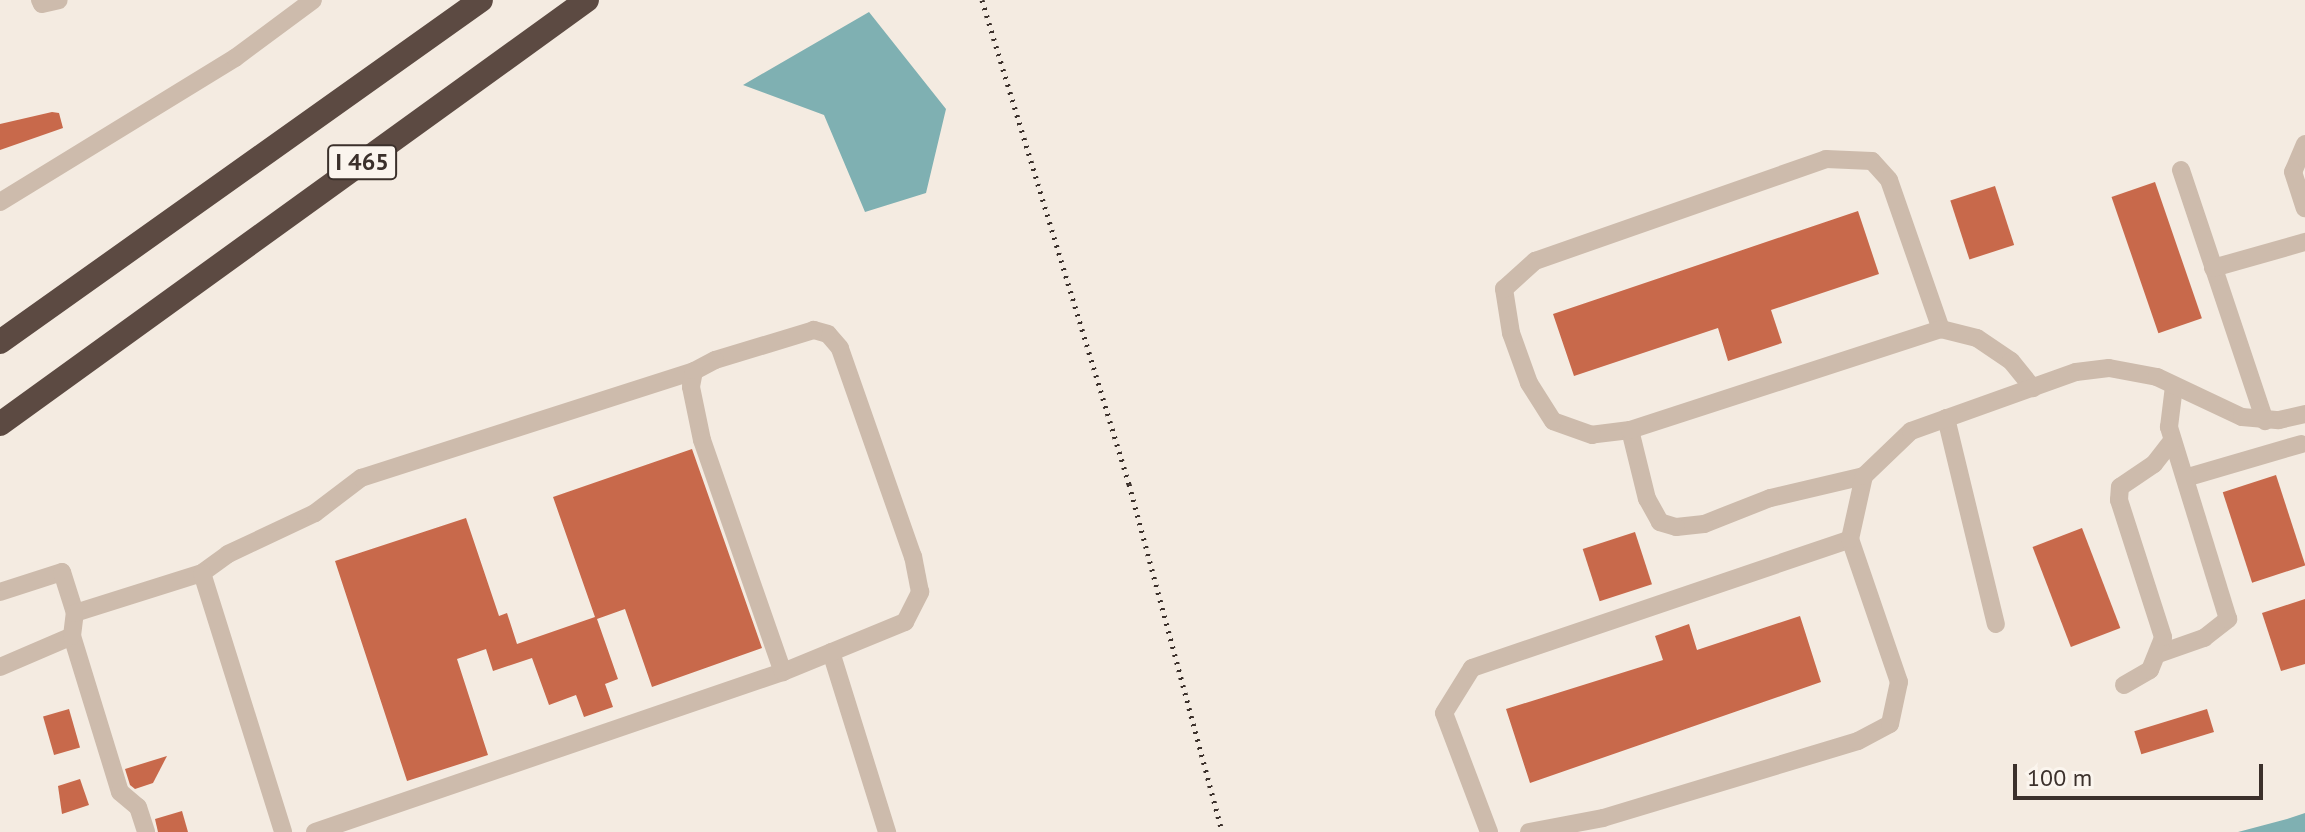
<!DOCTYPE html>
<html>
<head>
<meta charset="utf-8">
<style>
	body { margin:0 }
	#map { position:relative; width:2305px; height:832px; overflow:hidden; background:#f4ebe1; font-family:"PT Sans",sans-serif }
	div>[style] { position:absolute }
	.water>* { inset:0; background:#7fb0b2 }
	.building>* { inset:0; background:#c8694b; transform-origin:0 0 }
	.minor>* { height:18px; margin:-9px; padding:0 9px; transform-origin:9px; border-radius:9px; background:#cdbbac }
	.highway>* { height:24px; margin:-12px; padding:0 12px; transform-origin:12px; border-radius:12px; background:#5c4a42 }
	.rail>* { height:5px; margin-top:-2.5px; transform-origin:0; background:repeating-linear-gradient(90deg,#3b302b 0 2px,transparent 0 8px) }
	span { translate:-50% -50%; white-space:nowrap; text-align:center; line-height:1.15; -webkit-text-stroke:6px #fbf5ee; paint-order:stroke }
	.shield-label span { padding:2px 6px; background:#fbf5ee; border:2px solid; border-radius:6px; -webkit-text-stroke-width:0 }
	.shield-label { font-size:24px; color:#3b302b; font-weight:700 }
	.scale { position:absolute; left:2013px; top:764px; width:250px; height:36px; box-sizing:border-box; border:4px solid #3b302b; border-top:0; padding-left:10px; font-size:24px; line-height:28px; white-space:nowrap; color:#3b302b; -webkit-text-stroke:6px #fbf5ee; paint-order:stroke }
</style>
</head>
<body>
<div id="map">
	<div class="water">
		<i style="clip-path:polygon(869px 12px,946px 109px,926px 193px,865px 212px,824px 115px,743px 85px)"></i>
		<i style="clip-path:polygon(2305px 813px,2305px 832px,2238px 832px,2287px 819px)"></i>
	</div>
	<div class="building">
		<i style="clip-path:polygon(52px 112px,59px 113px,63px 128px,0 150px,0 124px)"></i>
		<i style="left:2155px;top:182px;width:144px;height:46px;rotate:71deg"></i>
		<i style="left:1995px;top:186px;width:62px;height:47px;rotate:72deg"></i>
		<i style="clip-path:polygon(1858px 211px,1879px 274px,1771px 310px,1782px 343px,1728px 361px,1718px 328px,1574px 376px,1553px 314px)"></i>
		<i style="clip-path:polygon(692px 449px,762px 648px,652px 687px,625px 609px,597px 619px,618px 679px,605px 684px,613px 707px,584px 717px,576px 695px,549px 705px,532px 658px,493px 671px,486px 649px,457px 659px,488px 755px,407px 781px,335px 561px,466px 518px,499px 616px,507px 613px,517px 644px,595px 617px,553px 497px)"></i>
		<i style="left:2276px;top:475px;width:95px;height:56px;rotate:72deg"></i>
		<i style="left:2082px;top:528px;width:107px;height:53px;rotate:69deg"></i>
		<i style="left:1635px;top:532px;width:55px;height:55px;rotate:72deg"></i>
		<i style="clip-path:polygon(2305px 599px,2305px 664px,2281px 671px,2262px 613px)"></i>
		<i style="clip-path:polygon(1800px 616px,1821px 682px,1530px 783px,1506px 709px,1663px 660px,1655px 636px,1689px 624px,1697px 650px)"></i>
		<i style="left:69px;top:709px;width:40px;height:27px;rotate:74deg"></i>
		<i style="left:2207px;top:709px;width:24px;height:76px;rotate:73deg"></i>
		<i style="clip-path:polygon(167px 756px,153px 783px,135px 789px,130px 785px,125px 769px)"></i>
		<i style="clip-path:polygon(80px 779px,89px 805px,62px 814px,58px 786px)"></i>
		<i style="clip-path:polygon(182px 811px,188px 832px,158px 832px,155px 819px)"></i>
	</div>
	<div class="minor">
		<i style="left:40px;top:0;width:4px;rotate:63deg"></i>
		<i style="left:42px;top:4px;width:17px;rotate:-13deg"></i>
		<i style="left:2305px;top:144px;width:30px;rotate:113deg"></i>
		<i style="left:2293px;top:172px;width:38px;rotate:72deg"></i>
		<i style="left:2181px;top:170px;width:265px;rotate:71.5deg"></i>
		<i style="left:0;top:202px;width:276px;rotate:-31.5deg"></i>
		<i style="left:235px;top:58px;width:97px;rotate:-36.6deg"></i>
		<i style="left:2213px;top:268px;width:96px;rotate:-15.8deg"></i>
		<i style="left:1946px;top:418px;width:212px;rotate:76.4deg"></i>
		<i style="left:1630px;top:430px;width:38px;rotate:173deg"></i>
		<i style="left:1592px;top:435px;width:41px;rotate:-160.3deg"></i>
		<i style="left:1553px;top:421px;width:45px;rotate:-122.3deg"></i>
		<i style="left:1529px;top:383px;width:53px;rotate:-109.8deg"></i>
		<i style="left:1511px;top:333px;width:45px;rotate:-99deg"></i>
		<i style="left:1504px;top:289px;width:42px;rotate:-42.1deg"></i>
		<i style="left:1535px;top:261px;width:308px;rotate:-19.3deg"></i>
		<i style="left:1826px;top:159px;width:46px;rotate:2.5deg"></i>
		<i style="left:1872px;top:161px;width:25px;rotate:48deg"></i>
		<i style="left:1889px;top:180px;width:158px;rotate:70.8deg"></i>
		<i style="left:1864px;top:476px;width:97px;rotate:166.8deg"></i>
		<i style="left:1770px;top:498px;width:71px;rotate:158.5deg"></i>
		<i style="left:1704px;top:524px;width:28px;rotate:174deg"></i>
		<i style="left:1676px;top:527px;width:17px;rotate:-163deg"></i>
		<i style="left:1660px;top:522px;width:26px;rotate:-119deg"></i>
		<i style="left:1647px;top:499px;width:71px;rotate:-103.8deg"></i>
		<i style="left:1630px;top:430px;width:327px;rotate:-18deg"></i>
		<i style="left:1941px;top:329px;width:37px;rotate:14deg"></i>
		<i style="left:1977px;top:338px;width:41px;rotate:34.1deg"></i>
		<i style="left:2011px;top:361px;width:35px;rotate:51deg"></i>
		<i style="left:2185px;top:478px;width:121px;rotate:-16.3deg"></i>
		<i style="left:202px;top:573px;width:32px;rotate:-36deg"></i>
		<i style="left:228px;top:554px;width:96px;rotate:-25.2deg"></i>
		<i style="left:315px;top:513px;width:58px;rotate:-37.3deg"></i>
		<i style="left:361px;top:478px;width:350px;rotate:-17.8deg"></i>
		<i style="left:0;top:592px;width:65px;rotate:-17.9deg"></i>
		<i style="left:62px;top:572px;width:43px;rotate:72.4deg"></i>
		<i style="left:72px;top:636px;width:163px;rotate:72.9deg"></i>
		<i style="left:120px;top:792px;width:23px;rotate:40deg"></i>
		<i style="left:138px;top:807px;width:26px;rotate:72deg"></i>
		<i style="left:831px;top:652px;width:189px;rotate:72.7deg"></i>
		<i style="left:2161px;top:653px;width:46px;rotate:-19.2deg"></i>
		<i style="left:2204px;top:638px;width:31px;rotate:-38deg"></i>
		<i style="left:2228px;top:619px;width:201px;rotate:-107.1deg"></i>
		<i style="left:2169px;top:427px;width:41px;rotate:-83deg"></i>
		<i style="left:0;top:667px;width:78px;rotate:-23.3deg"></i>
		<i style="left:72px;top:636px;width:23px;rotate:-83deg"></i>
		<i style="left:75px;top:613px;width:133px;rotate:-17.5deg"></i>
		<i style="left:202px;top:573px;width:271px;rotate:72.6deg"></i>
		<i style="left:2124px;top:685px;width:30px;rotate:-30deg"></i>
		<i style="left:2150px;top:670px;width:35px;rotate:-68deg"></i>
		<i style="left:2163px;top:637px;width:144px;rotate:-107.8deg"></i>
		<i style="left:2119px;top:500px;width:13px;rotate:-86deg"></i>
		<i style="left:2120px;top:487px;width:41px;rotate:-34.1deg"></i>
		<i style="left:2154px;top:464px;width:29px;rotate:-52deg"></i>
		<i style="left:315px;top:832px;width:495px;rotate:-18.9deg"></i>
		<i style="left:783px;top:672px;width:132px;rotate:-22.3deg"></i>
		<i style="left:905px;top:622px;width:34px;rotate:-63deg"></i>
		<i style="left:920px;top:592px;width:36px;rotate:-101deg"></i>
		<i style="left:913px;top:557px;width:221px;rotate:-109.3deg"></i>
		<i style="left:840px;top:348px;width:18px;rotate:-131deg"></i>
		<i style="left:828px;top:334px;width:15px;rotate:-164deg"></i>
		<i style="left:814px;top:330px;width:103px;rotate:163.1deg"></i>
		<i style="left:715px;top:360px;width:24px;rotate:152deg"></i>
		<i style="left:694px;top:371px;width:16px;rotate:101deg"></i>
		<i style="left:691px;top:387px;width:54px;rotate:78.3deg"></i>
		<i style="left:702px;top:440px;width:246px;rotate:70.8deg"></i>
		<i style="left:1489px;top:832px;width:127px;rotate:-110.7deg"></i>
		<i style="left:1444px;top:713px;width:53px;rotate:-58.1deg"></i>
		<i style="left:1472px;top:668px;width:399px;rotate:-18.8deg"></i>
		<i style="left:1529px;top:832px;width:75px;rotate:-10.7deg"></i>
		<i style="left:1603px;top:818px;width:266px;rotate:-16.8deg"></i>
		<i style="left:1858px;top:741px;width:36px;rotate:-28deg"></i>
		<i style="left:1890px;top:724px;width:43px;rotate:-77.9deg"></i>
		<i style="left:1899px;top:682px;width:151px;rotate:-108.9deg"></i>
		<i style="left:1850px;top:539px;width:65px;rotate:-77.5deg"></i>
		<i style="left:1864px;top:476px;width:65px;rotate:-43.8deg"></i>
		<i style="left:1911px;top:431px;width:175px;rotate:-19.7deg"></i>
		<i style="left:2076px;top:372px;width:33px;rotate:-7deg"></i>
		<i style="left:2109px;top:368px;width:49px;rotate:10.6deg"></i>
		<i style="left:2157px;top:377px;width:94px;rotate:25.2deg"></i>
		<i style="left:2242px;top:417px;width:37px;rotate:5deg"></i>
		<i style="left:2279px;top:420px;width:27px;rotate:-13deg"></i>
	</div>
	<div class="highway">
		<i style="left:0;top:342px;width:590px;rotate:-35.41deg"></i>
		<i style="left:0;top:424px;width:724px;rotate:-35.84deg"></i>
	</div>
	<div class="rail">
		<i style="left:982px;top:0;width:506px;rotate:73.11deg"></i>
		<i style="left:1129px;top:484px;width:360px;rotate:75deg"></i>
	</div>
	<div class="shield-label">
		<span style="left:362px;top:162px">I 465</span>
	</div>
	<div class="scale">100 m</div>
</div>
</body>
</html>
